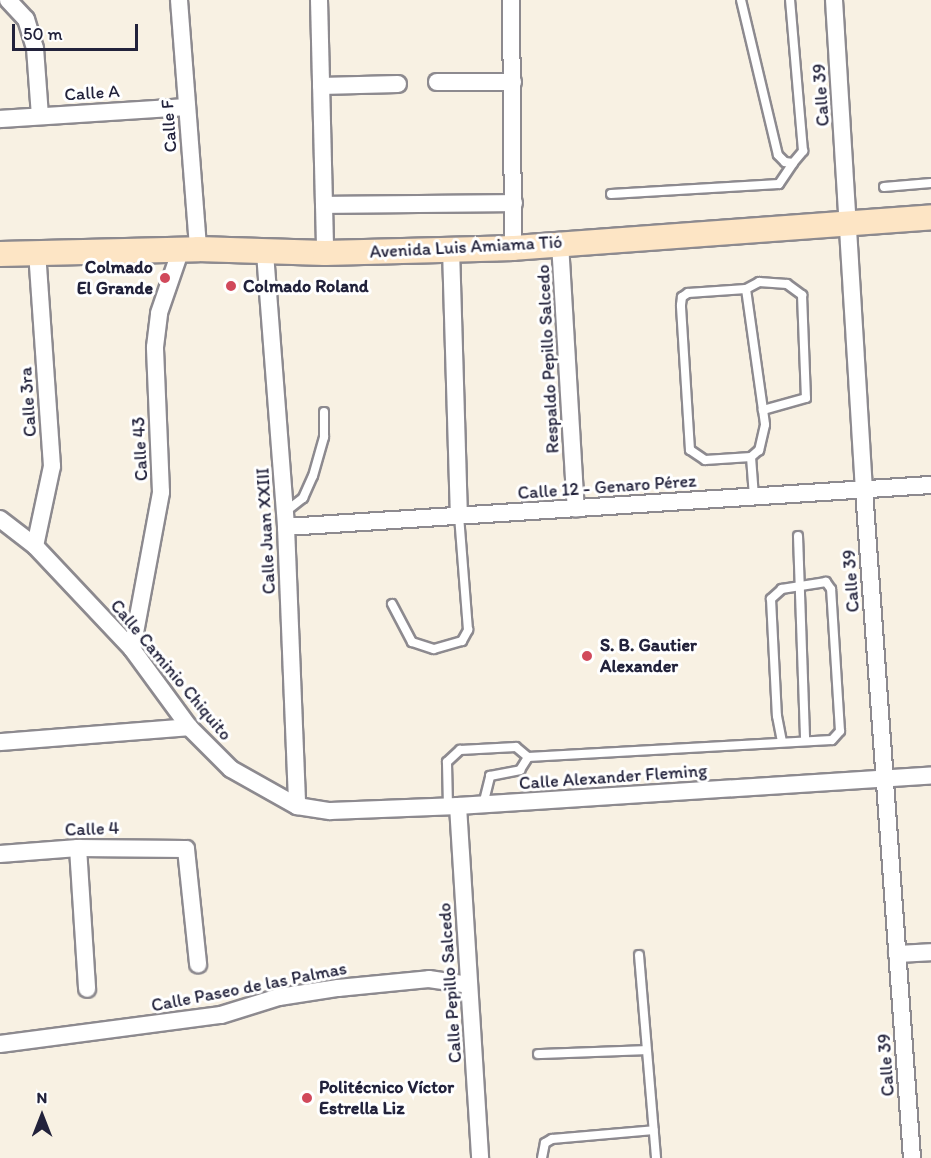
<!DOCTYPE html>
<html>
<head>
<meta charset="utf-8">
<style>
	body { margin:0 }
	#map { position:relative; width:931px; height:1158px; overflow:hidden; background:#f8f1e3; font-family:Itim,sans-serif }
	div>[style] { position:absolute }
	.roads { filter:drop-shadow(2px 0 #8d8a8f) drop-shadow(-2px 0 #8d8a8f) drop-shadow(0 2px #8d8a8f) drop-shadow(0 -2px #8d8a8f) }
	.service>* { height:8px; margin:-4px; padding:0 4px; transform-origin:4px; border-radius:4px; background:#fff }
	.minor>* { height:16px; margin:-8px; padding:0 8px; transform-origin:8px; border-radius:8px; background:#fff }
	.secondary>* { height:24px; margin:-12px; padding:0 12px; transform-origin:12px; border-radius:12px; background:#fde5c5 }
	.dots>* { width:16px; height:16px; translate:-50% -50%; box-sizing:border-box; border:3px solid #fff; border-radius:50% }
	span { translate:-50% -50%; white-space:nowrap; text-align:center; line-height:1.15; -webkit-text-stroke:6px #fff; paint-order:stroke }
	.street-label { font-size:18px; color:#22223b }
	.poi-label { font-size:18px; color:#22223b; font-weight:700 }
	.right { translate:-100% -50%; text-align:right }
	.left { translate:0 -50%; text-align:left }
	.north { position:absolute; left:12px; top:1086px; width:60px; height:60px; -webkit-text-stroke:4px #fff; paint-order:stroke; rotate:0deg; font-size:16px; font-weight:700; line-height:24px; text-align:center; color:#22223b }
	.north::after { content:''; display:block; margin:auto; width:21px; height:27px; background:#22223b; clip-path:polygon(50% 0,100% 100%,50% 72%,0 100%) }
	.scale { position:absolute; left:12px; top:24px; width:126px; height:27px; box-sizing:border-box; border:3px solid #22223b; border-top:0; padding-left:8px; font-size:18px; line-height:21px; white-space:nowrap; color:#22223b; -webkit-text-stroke:4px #fff; paint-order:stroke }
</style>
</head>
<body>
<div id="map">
	<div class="roads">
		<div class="service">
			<i style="left:741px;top:0;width:159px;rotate:76.6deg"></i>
			<i style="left:778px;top:155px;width:10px;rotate:45deg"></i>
			<i style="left:785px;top:162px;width:8px;rotate:7deg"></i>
			<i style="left:793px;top:163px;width:16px;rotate:-50deg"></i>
			<i style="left:803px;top:151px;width:152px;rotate:-94.9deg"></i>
			<i style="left:884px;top:187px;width:47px;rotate:-4.9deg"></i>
			<i style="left:611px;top:194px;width:168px;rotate:-3.4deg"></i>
			<i style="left:779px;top:184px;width:25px;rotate:-56deg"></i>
			<i style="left:746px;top:289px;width:15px;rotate:-28deg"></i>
			<i style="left:759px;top:282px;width:28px;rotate:4deg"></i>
			<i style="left:787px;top:284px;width:19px;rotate:36deg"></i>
			<i style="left:802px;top:295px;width:103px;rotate:87.8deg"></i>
			<i style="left:806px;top:398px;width:45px;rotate:164.4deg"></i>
			<i style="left:751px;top:457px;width:46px;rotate:176.3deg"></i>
			<i style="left:705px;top:460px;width:18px;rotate:-146deg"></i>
			<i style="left:690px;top:450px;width:145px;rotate:-93.6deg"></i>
			<i style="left:681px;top:305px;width:8px;rotate:-83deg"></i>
			<i style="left:682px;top:297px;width:7px;rotate:-34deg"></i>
			<i style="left:688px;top:293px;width:58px;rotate:-3.9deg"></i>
			<i style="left:746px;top:289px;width:137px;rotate:82deg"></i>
			<i style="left:765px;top:425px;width:26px;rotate:103deg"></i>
			<i style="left:759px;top:450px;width:11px;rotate:139deg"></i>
			<i style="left:751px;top:457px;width:40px;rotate:85.7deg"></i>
			<i style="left:285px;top:512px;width:23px;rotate:-38deg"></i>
			<i style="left:303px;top:498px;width:24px;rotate:-66deg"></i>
			<i style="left:313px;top:476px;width:41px;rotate:-74.2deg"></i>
			<i style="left:324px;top:437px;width:25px;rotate:-90deg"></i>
			<i style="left:798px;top:536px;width:205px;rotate:88deg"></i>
			<i style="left:392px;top:604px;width:43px;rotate:62.2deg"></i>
			<i style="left:412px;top:642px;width:23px;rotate:18deg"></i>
			<i style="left:434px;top:649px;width:29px;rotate:-16deg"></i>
			<i style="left:462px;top:641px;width:13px;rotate:-61deg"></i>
			<i style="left:468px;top:630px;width:114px;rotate:-94.5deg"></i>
			<i style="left:483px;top:805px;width:30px;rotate:-76deg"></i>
			<i style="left:490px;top:776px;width:31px;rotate:-11deg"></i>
			<i style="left:520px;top:770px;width:15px;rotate:-58deg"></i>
			<i style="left:448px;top:807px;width:45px;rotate:-91.3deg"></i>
			<i style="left:447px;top:762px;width:18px;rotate:-43deg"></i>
			<i style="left:460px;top:750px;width:56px;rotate:-3.1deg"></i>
			<i style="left:516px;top:747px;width:16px;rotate:40deg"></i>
			<i style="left:528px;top:757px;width:304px;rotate:-3.2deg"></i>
			<i style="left:832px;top:740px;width:12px;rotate:-48deg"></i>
			<i style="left:840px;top:731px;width:142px;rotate:-93.6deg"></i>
			<i style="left:831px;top:589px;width:9px;rotate:-126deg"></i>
			<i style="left:826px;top:582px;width:45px;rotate:171deg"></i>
			<i style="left:782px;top:589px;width:15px;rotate:138deg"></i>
			<i style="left:771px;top:599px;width:117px;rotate:87.1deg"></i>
			<i style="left:777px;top:716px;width:26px;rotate:79deg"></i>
			<i style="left:639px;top:955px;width:204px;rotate:85.2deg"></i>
			<i style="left:538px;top:1054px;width:107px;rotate:-2.1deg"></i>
			<i style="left:542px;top:1158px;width:15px;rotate:-79deg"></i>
			<i style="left:545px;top:1143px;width:8px;rotate:-30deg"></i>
			<i style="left:552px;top:1139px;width:102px;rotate:-5deg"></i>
		</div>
		<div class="minor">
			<i style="left:8px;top:0;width:26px;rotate:47deg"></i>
			<i style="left:26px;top:19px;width:30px;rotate:73deg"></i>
			<i style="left:35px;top:48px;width:68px;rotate:85.8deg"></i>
			<i style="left:179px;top:0;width:250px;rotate:85.6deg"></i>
			<i style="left:319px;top:0;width:253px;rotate:88.6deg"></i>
			<i style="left:511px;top:0;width:248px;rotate:89.5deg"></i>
			<i style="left:834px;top:0;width:491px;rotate:86.5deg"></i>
			<i style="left:864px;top:490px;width:670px;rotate:85.89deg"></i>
			<i style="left:437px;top:82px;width:76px"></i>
			<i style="left:321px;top:86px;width:77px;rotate:-1.5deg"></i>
			<i style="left:0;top:119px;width:187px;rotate:-3.7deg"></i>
			<i style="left:324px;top:205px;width:190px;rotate:-0.6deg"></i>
			<i style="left:560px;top:243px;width:266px;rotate:86.6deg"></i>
			<i style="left:451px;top:249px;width:267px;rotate:88.3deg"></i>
			<i style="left:265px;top:253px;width:275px;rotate:85.6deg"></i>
			<i style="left:286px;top:527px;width:279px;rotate:87.7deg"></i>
			<i style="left:0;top:519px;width:44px;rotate:37.6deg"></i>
			<i style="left:35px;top:546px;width:141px;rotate:46.7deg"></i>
			<i style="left:132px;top:649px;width:97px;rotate:53.8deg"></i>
			<i style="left:189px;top:727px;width:59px;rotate:45deg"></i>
			<i style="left:231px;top:769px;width:76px;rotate:29.3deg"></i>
			<i style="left:297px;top:806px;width:33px;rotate:9deg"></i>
			<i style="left:330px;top:811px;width:128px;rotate:-2.2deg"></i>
			<i style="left:458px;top:806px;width:474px;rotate:-3.7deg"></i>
			<i style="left:286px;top:527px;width:646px;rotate:-3.73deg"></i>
			<i style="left:35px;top:546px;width:82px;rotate:-78deg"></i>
			<i style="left:52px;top:466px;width:214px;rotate:-94deg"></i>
			<i style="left:132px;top:649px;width:160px;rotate:-79.5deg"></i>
			<i style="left:161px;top:492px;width:145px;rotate:-92.4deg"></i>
			<i style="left:155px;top:347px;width:34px;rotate:-83deg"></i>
			<i style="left:159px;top:313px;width:68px;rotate:-71deg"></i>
			<i style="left:0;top:742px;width:190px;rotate:-4.5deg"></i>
			<i style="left:458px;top:806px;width:353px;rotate:86.4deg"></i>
			<i style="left:78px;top:848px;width:141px;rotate:86.3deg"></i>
			<i style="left:0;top:854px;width:78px;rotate:-4.4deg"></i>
			<i style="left:78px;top:848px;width:108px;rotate:0.5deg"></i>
			<i style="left:186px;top:849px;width:116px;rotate:84deg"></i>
			<i style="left:897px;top:954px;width:34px;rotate:-3deg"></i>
			<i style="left:0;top:1044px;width:223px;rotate:-7.5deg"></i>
			<i style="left:221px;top:1015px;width:61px;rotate:-17.2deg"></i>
			<i style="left:279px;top:997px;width:60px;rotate:-8.7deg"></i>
			<i style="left:338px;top:988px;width:91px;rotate:-5.6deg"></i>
			<i style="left:429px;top:979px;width:40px;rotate:8.5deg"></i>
		</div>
		<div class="secondary">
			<i style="left:0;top:254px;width:198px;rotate:-1.4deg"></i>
			<i style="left:198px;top:249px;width:127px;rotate:1.8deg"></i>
			<i style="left:325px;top:253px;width:188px;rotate:-1.5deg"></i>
			<i style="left:513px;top:248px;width:419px;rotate:-4.2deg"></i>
		</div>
	</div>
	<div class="dots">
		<i style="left:165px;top:278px;background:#d1495b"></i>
		<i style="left:231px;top:286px;background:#d1495b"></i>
		<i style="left:587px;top:656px;background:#d1495b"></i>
		<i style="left:307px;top:1098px;background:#d1495b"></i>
	</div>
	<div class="street-label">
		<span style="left:92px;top:93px;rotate:-4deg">Calle A</span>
		<span style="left:821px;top:95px;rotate:-94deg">Calle 39</span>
		<span style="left:169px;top:126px;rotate:-94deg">Calle F</span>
		<span style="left:466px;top:247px;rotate:-3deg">Avenida Luis Amiama Tió</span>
		<span style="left:548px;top:359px;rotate:-93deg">Respaldo Pepillo Salcedo</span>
		<span style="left:28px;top:402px;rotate:-94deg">Calle 3ra</span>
		<span style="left:140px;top:449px;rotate:-93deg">Calle 43</span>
		<span style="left:607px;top:487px;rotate:-4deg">Calle 12 - Genaro Pérez</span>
		<span style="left:266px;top:531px;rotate:-93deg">Calle Juan XXIII</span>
		<span style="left:851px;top:581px;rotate:-94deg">Calle 39</span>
		<span style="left:171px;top:670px;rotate:50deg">Calle Caminio Chiquito</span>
		<span style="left:613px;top:777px;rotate:-4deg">Calle Alexander Fleming</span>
		<span style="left:92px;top:829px;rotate:-2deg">Calle 4</span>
		<span style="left:450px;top:983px;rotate:-94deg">Calle Pepillo Salcedo</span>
		<span style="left:249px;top:987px;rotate:-11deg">Calle Paseo de las Palmas</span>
		<span style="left:886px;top:1065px;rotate:-94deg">Calle 39</span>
	</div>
	<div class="poi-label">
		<span class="right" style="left:153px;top:278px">Colmado<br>El Grande</span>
		<span class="left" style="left:243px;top:286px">Colmado Roland</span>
		<span class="left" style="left:600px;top:656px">S. B. Gautier<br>Alexander</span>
		<span class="left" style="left:319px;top:1098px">Politécnico Víctor<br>Estrella Liz</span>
	</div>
	<div class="north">N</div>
	<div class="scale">50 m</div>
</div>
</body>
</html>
